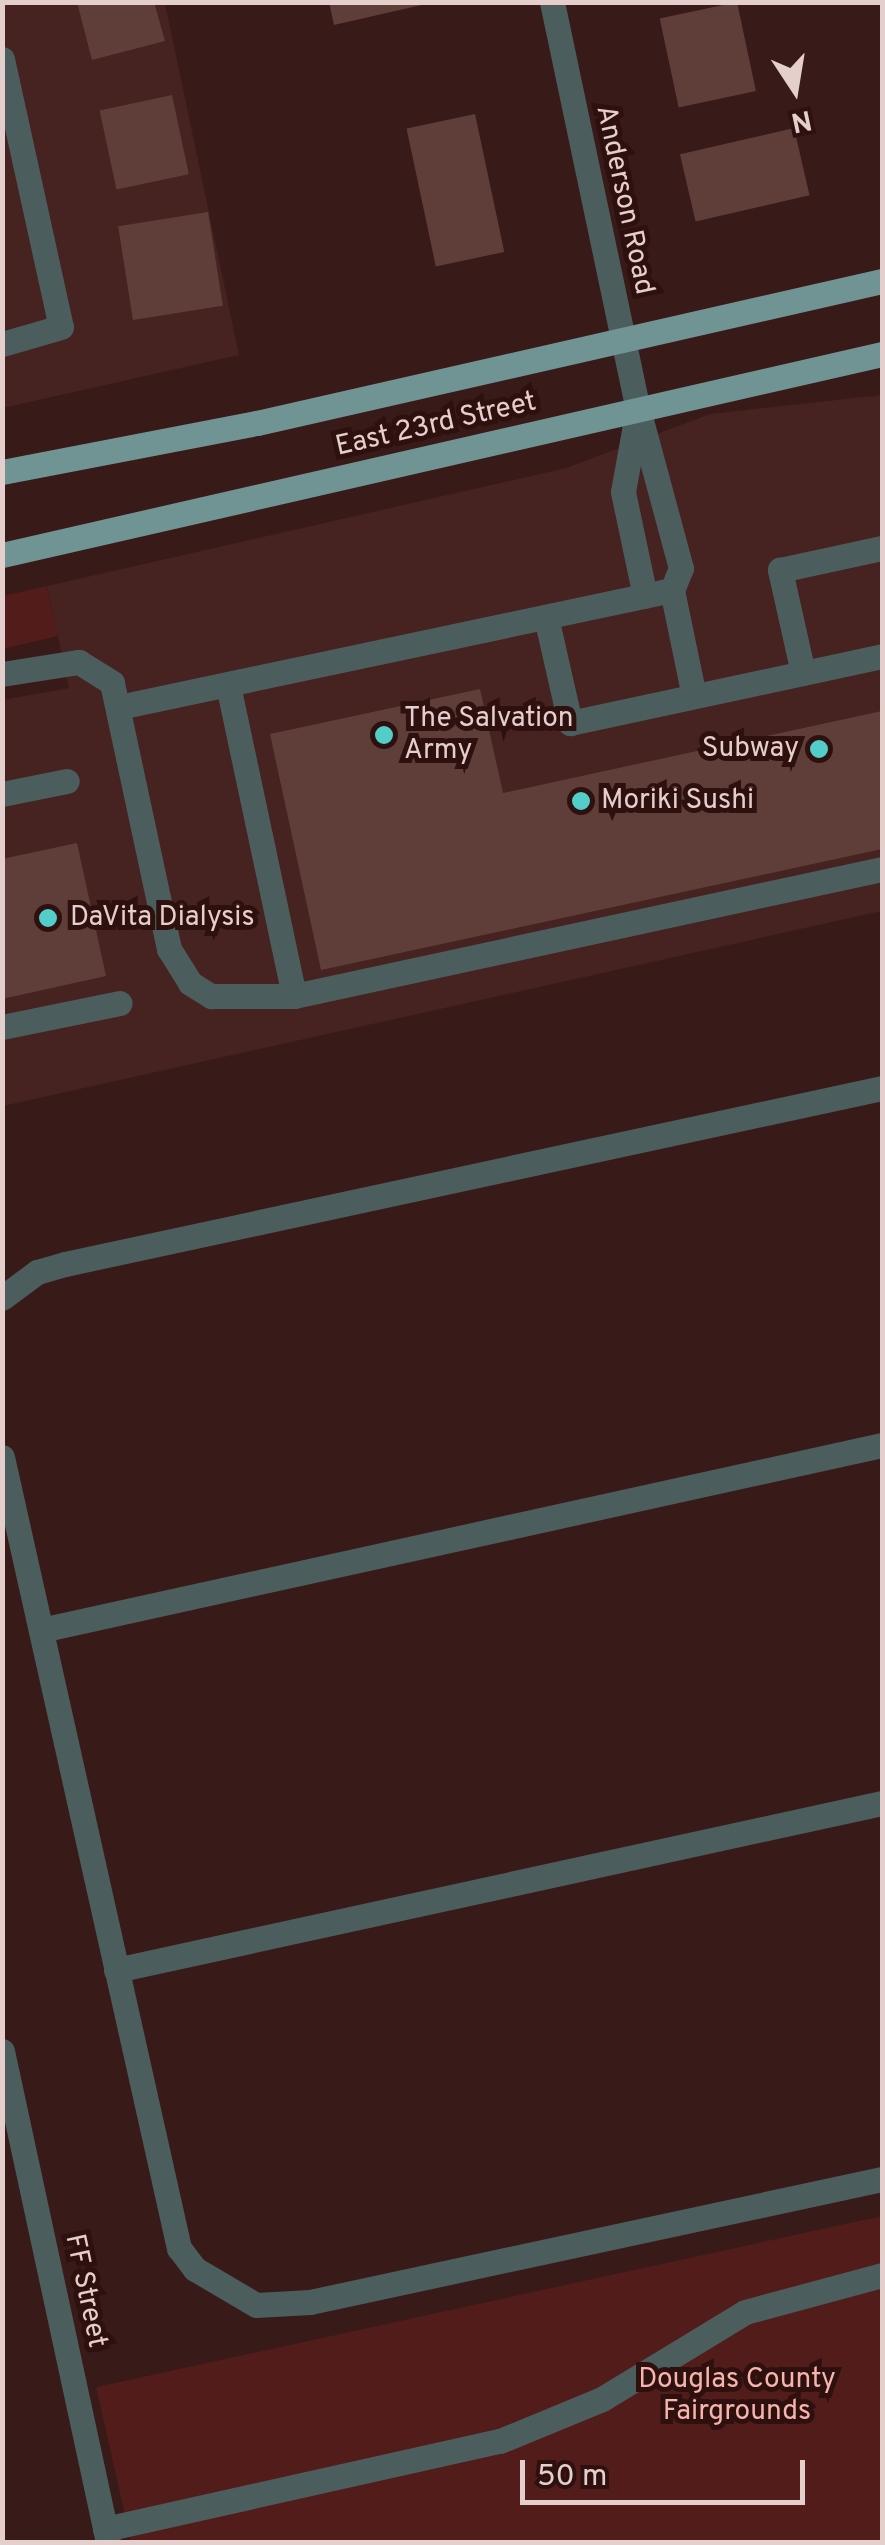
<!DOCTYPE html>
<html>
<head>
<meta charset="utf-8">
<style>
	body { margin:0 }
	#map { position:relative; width:885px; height:2545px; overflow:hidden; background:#381a18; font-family:Overpass,sans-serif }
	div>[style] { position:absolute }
	.built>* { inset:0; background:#462220 }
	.green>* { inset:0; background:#511c19 }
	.building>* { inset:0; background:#5f3e3a; transform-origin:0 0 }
	.minor>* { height:25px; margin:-12.5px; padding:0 12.5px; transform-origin:12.5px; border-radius:12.5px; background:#4b5d5c }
	.major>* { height:25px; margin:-12.5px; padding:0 12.5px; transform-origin:12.5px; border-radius:12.5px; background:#709493 }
	.dots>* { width:28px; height:28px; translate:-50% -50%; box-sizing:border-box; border:5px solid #2e110f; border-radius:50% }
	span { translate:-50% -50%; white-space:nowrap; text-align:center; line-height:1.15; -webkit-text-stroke:10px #2e110f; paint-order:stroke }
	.street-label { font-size:28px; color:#e4cfcd }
	.poi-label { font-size:28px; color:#e4cfcd }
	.left { translate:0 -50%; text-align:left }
	.right { translate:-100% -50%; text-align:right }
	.park-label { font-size:28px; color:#f6b4ad }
	.frame { position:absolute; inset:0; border:5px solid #e4cfcd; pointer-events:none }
	.north { position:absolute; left:745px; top:40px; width:100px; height:100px; -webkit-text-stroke:8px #2e110f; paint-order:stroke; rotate:168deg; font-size:28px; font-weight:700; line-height:40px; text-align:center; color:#e4cfcd }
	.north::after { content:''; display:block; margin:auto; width:35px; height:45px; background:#e4cfcd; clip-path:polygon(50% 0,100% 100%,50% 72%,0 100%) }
	.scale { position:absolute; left:520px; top:2460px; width:285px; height:45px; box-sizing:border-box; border:5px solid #e4cfcd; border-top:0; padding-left:12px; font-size:30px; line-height:35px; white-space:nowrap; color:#e4cfcd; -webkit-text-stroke:8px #2e110f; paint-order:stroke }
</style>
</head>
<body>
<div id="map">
	<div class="built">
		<i style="clip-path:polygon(2px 3px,165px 3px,239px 355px,3px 408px)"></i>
		<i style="clip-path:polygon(882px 395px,882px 911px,3px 1106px,2px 700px,69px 688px,47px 586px,566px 468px,710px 414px)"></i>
	</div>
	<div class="green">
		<i style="clip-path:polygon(47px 586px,58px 636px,3px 649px,3px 596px)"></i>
		<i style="clip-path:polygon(882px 2216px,882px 2542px,131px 2542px,96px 2387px)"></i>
	</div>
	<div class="building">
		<i style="clip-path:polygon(77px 2px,154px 2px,165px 41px,92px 60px)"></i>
		<i style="clip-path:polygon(329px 2px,426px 2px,426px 4px,334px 25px)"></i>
		<i style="left:737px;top:2px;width:91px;height:79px;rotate:78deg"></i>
		<i style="left:172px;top:95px;width:81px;height:74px;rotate:78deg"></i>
		<i style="left:475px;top:114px;width:141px;height:70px;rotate:78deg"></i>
		<i style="left:794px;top:128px;width:69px;height:117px;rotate:77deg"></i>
		<i style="left:208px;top:212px;width:95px;height:91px;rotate:81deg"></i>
		<i style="clip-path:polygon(480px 689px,503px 793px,882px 711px,882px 849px,321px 970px,270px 734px)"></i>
		<i style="clip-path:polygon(77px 843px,106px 976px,2px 999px,2px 859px)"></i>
	</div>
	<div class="minor">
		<i style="left:552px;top:2px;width:416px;rotate:78.1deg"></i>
		<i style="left:638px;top:409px;width:165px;rotate:74.9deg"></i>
		<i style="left:681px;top:568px;width:24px;rotate:112deg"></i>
		<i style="left:2px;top:59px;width:274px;rotate:77.6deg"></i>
		<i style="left:61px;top:327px;width:61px;rotate:163.9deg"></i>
		<i style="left:637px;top:414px;width:79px;rotate:100.2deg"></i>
		<i style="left:623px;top:492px;width:106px;rotate:78.1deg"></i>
		<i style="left:546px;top:617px;width:109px;rotate:77.2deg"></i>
		<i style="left:570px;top:723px;width:319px;rotate:-12.1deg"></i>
		<i style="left:803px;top:673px;width:106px;rotate:-102.6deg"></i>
		<i style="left:780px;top:570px;width:104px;rotate:-12.2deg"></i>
		<i style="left:2px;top:674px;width:78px;rotate:-8.9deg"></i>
		<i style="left:79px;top:662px;width:39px;rotate:32deg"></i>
		<i style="left:112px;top:683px;width:272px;rotate:77.9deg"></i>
		<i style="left:169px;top:949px;width:40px;rotate:58deg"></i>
		<i style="left:190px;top:983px;width:25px;rotate:32deg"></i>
		<i style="left:211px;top:996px;width:83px"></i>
		<i style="left:294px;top:996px;width:602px;rotate:-12.19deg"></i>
		<i style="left:228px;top:685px;width:318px;rotate:78deg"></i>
		<i style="left:119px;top:707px;width:565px;rotate:-11.95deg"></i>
		<i style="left:672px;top:590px;width:108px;rotate:78.3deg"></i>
		<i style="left:2px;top:794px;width:66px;rotate:-11.3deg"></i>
		<i style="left:2px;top:1027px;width:120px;rotate:-11.5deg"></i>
		<i style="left:2px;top:1298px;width:44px;rotate:-36.6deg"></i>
		<i style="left:37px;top:1272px;width:29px;rotate:-16deg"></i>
		<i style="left:65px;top:1264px;width:836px;rotate:-12.16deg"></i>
		<i style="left:2px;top:1457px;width:811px;rotate:77.39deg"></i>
		<i style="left:179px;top:2248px;width:26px;rotate:53deg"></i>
		<i style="left:195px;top:2269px;width:71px;rotate:30.5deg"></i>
		<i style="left:256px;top:2305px;width:54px;rotate:-3.2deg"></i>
		<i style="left:310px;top:2302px;width:585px;rotate:-12.14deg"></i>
		<i style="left:41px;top:1630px;width:861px;rotate:-12.41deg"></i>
		<i style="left:116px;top:1970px;width:784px;rotate:-12.3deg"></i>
		<i style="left:2px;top:2051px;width:502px;rotate:77.82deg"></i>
		<i style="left:105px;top:2529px;width:405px;rotate:-12.6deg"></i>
		<i style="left:500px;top:2441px;width:110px;rotate:-22.4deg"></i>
		<i style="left:602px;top:2399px;width:167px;rotate:-31.3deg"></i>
		<i style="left:745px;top:2312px;width:142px;rotate:-15.1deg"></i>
	</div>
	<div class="major">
		<i style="left:2px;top:472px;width:260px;rotate:-10.9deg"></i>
		<i style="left:257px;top:423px;width:641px;rotate:-12.8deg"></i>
		<i style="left:2px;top:555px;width:903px;rotate:-12.87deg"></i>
	</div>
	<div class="dots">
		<i style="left:384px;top:735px;background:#53cdca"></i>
		<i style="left:819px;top:749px;background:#53cdca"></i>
		<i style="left:581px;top:801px;background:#53cdca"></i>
		<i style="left:48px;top:918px;background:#53cdca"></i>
	</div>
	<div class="street-label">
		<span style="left:624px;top:200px;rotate:78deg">Anderson Road</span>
		<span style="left:436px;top:425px;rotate:-13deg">East 23rd Street</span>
		<span style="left:85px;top:2291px;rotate:78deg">FF Street</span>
	</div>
	<div class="poi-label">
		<span class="left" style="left:404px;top:735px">The Salvation<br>Army</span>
		<span class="right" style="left:799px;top:749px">Subway</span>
		<span class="left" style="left:601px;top:801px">Moriki Sushi</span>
		<span class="left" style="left:70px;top:918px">DaVita Dialysis</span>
	</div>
	<div class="park-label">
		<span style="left:737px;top:2396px">Douglas County<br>Fairgrounds</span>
	</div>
	<div class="frame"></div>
	<div class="north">N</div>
	<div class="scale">50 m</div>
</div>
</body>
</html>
